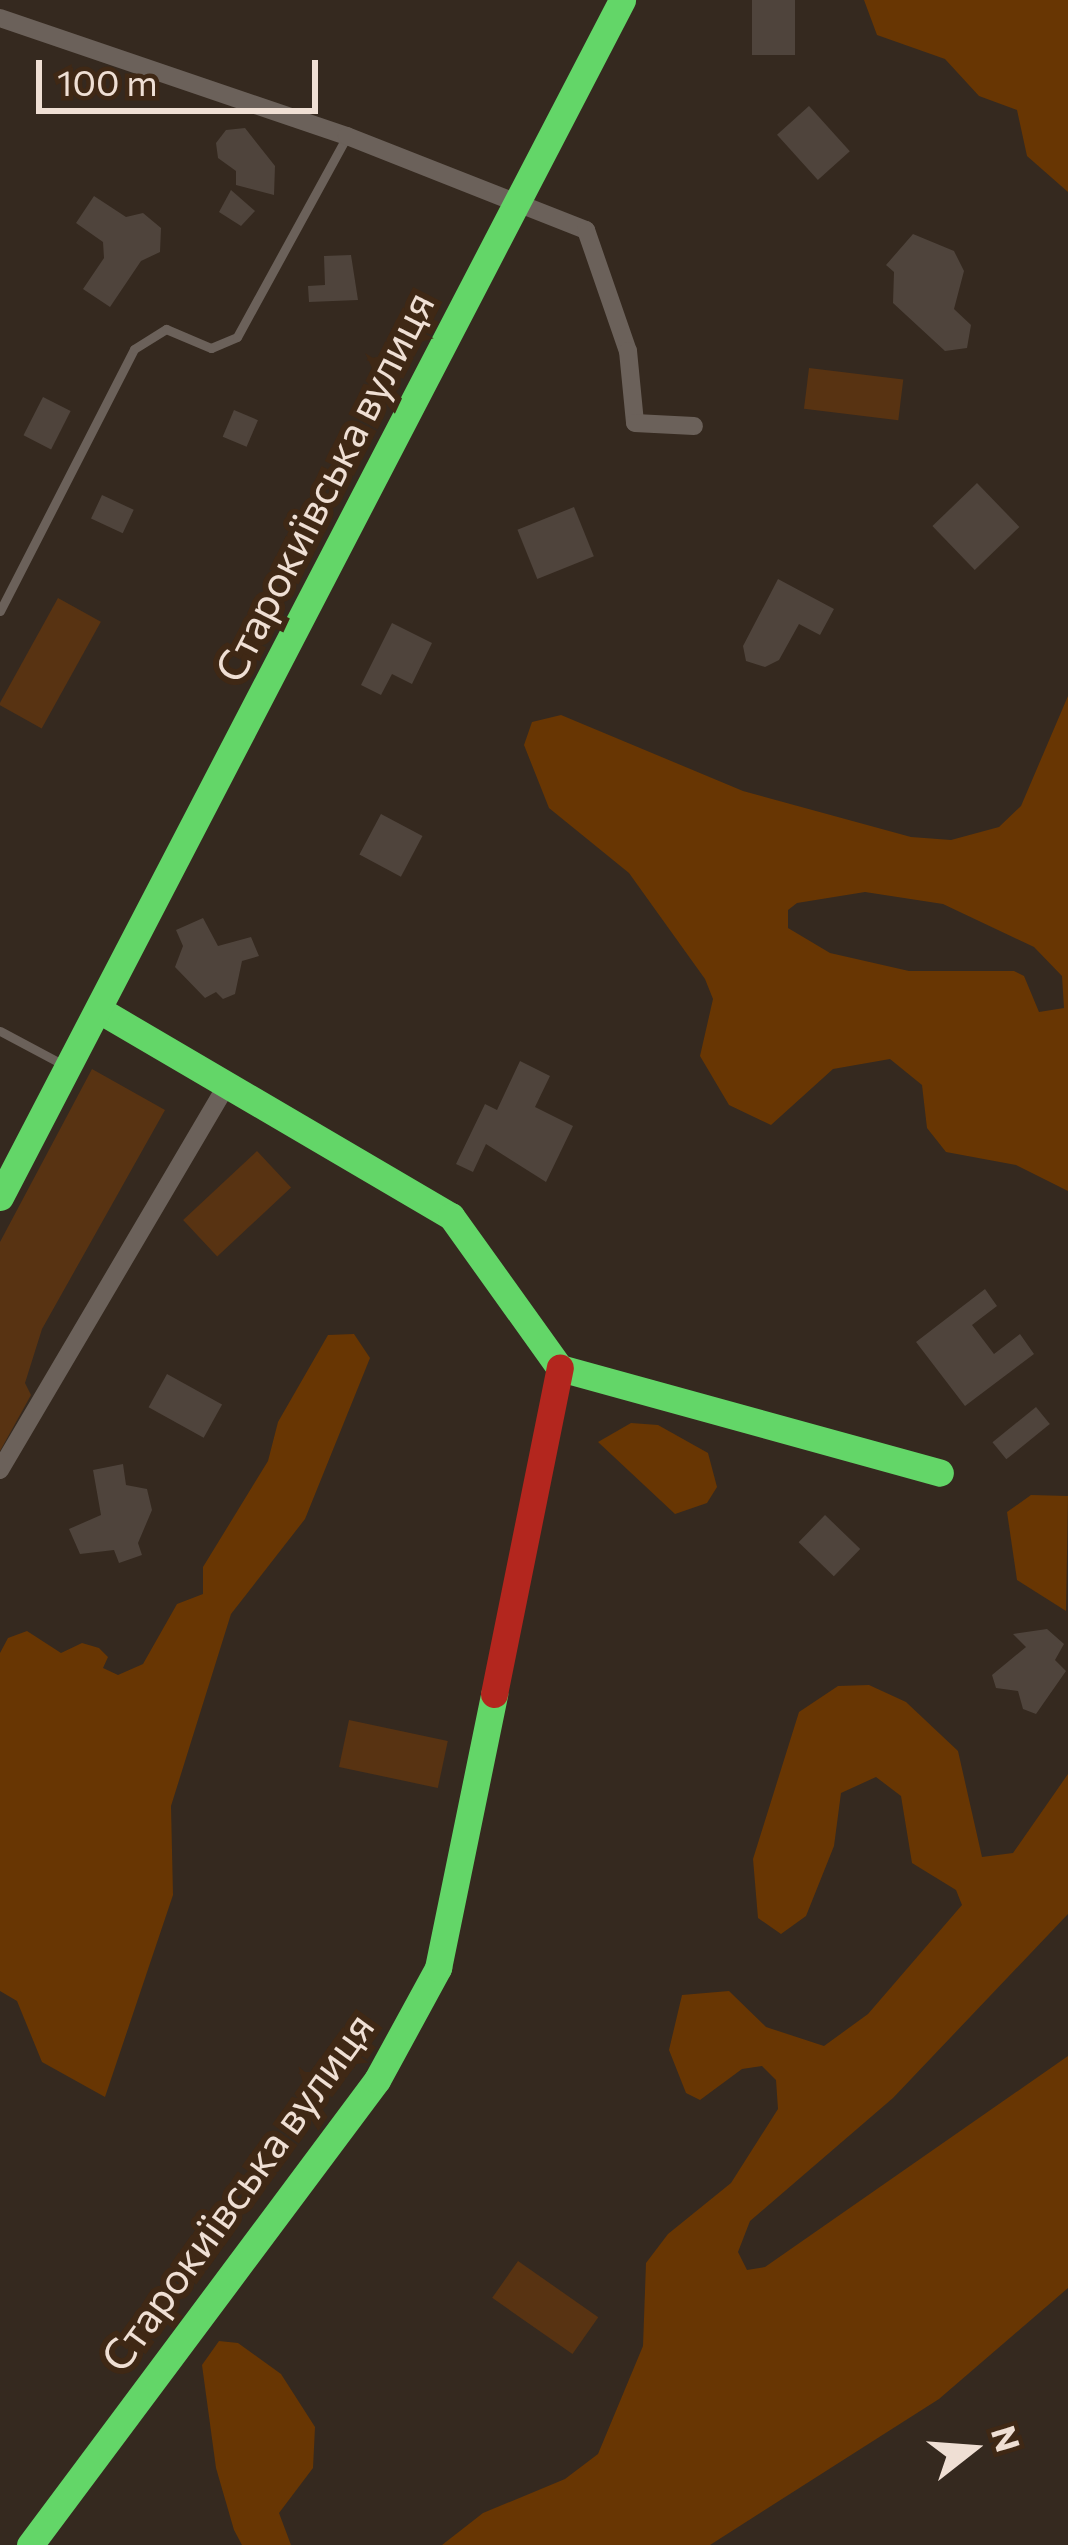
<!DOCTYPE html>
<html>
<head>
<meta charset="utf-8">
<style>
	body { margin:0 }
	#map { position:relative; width:1068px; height:2545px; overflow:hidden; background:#35291f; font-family:Commissioner,sans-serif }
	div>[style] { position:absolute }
	.green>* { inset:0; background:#583312; transform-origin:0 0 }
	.water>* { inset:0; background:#683603 }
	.building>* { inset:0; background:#4f443c; transform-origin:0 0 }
	.lane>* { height:9px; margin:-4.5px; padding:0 4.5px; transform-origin:4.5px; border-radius:4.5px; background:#6b615a }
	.street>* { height:18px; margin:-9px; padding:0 9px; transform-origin:9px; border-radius:9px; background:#6b615a }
	.fast>* { height:27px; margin:-13.5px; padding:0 13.5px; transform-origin:13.5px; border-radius:13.5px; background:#63d668 }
	.jam>* { height:27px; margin:-13.5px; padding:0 13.5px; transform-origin:13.5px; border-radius:13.5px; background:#b3261e }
	span { translate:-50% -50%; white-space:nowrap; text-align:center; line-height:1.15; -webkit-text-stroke:12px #3f2815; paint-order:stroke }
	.street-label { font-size:42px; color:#efdfd4 }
	.north { position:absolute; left:912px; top:2389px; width:120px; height:120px; -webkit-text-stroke:9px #3f2815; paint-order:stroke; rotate:73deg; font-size:33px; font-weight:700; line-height:48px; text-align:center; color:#efdfd4 }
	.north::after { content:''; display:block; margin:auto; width:42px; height:54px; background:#efdfd4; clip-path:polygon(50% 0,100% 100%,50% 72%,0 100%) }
	.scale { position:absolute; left:36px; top:60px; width:282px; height:54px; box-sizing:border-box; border:6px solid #efdfd4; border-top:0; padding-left:15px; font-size:36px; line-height:42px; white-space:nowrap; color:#efdfd4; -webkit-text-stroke:9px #3f2815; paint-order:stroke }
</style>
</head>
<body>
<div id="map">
	<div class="green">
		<i style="left:809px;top:368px;width:95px;height:41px;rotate:7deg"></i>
		<i style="left:58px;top:598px;width:49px;height:122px;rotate:29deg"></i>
		<i style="clip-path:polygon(92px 1069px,165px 1110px,42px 1329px,25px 1383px,31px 1395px,0 1451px,0 1242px)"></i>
		<i style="left:257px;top:1151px;width:50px;height:101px;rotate:47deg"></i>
		<i style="left:349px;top:1720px;width:101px;height:48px;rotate:12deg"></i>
		<i style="left:518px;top:2261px;width:98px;height:45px;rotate:35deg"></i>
	</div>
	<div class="water">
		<i style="clip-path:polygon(864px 0,1068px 0,1068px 192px,1027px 156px,1017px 110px,979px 96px,945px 59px,877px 35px)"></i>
		<i style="clip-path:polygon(evenodd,1068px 696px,1068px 1191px,1016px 1165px,946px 1152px,927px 1128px,922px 1085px,890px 1059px,833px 1069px,771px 1125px,729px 1105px,700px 1056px,713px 999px,705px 979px,629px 873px,549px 808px,524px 745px,532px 722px,561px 715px,743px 791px,911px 837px,951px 840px,999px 827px,1021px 806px,1068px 696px,865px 892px,943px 904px,1034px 947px,1062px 976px,1064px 1008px,1039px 1012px,1024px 976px,1014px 971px,909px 971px,830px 953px,788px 928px,788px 910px,797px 903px,865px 892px)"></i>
		<i style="clip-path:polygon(354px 1334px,370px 1358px,305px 1519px,231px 1614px,171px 1806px,173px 1895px,105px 2097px,42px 2062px,17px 2001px,0 1991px,0 1653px,8px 1638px,27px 1631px,61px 1653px,82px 1643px,99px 1648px,108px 1657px,103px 1668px,118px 1675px,143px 1664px,177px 1604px,203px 1594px,203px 1567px,268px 1461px,278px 1422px,328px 1335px)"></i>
		<i style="clip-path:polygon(631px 1423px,658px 1425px,708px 1453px,717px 1487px,707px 1503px,675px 1514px,598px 1442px)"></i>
		<i style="clip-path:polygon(1031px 1495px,1068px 1496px,1066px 1611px,1017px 1580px,1007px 1512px)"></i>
		<i style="clip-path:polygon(869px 1685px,906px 1702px,958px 1751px,982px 1857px,1013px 1853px,1068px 1774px,1068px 1914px,893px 2098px,750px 2221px,738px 2252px,747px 2270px,765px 2267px,1068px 2056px,1068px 2288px,939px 2399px,710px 2545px,442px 2545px,483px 2513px,565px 2479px,598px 2454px,643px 2346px,646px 2263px,668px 2234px,731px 2183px,778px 2109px,776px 2080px,762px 2066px,742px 2069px,700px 2100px,686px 2093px,669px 2050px,682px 1995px,729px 1991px,766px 2027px,824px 2046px,868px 2014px,962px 1905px,956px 1890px,912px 1863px,901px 1796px,876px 1777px,841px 1793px,834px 1846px,806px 1916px,781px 1934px,758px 1918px,753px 1859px,799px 1712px,838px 1686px)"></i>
		<i style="clip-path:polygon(219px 2341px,238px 2343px,281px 2374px,315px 2427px,313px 2468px,279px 2513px,291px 2545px,242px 2545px,234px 2530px,216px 2468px,202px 2365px)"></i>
	</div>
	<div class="building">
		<i style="left:752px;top:0;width:43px;height:55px"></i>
		<i style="left:809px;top:106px;width:61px;height:43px;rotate:48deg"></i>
		<i style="clip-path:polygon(245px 128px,275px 166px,274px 195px,236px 185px,236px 171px,218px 158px,216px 143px,226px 130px)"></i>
		<i style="clip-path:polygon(231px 190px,255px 211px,241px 226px,219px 212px)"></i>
		<i style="clip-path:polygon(94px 196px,126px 217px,143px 213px,161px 228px,160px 252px,141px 261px,110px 307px,83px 289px,104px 258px,103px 242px,76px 223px)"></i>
		<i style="clip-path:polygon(913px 234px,954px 251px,964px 271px,954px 309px,971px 325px,967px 348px,945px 351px,893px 303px,894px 272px,886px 265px)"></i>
		<i style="clip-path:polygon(351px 255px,358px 300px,309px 302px,308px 286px,325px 285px,324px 256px)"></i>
		<i style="left:43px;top:397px;width:31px;height:43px;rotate:27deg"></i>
		<i style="left:234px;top:410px;width:26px;height:29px;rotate:23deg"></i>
		<i style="left:977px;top:483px;width:61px;height:62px;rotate:46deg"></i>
		<i style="left:102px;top:495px;width:35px;height:26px;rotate:25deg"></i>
		<i style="left:574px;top:507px;width:53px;height:61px;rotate:68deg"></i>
		<i style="clip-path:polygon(778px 579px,834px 609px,820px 635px,799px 624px,779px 660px,765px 667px,746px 661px,743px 646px)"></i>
		<i style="clip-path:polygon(392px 623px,432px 643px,412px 684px,392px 674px,381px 695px,361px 685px)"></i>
		<i style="left:381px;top:814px;width:47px;height:46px;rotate:28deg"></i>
		<i style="clip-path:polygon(203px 918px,218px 946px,251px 937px,259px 956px,242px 961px,235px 994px,223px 999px,216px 992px,205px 998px,175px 967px,183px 946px,176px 930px)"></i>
		<i style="clip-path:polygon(520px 1061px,550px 1076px,535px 1107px,573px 1126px,546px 1182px,486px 1144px,473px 1172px,456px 1164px,485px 1104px,497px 1110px)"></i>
		<i style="clip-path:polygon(985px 1289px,997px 1306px,972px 1325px,994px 1354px,1020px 1334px,1034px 1354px,965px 1406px,916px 1342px)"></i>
		<i style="left:167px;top:1374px;width:63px;height:38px;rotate:29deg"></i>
		<i style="left:1036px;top:1407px;width:22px;height:56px;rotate:51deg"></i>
		<i style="clip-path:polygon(123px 1464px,126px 1485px,147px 1489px,152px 1510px,138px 1543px,142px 1555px,119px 1563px,114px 1550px,80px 1554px,69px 1529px,101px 1515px,93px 1470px)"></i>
		<i style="left:825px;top:1515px;width:49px;height:38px;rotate:44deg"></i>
		<i style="clip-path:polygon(1047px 1629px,1064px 1644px,1055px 1660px,1066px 1671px,1036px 1714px,1023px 1709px,1018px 1691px,996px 1688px,992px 1675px,1026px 1647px,1013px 1634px)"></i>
	</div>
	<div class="lane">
		<i style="left:0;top:611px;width:294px;rotate:-62.9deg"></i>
		<i style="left:134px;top:349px;width:38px;rotate:-32deg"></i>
		<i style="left:166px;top:329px;width:49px;rotate:22.9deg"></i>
		<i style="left:211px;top:348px;width:28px;rotate:-23deg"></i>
		<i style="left:237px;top:337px;width:229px;rotate:-61.3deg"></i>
		<i style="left:0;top:1031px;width:70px;rotate:28deg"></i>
	</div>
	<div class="street">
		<i style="left:0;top:18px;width:367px;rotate:18.8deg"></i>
		<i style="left:347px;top:136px;width:257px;rotate:21.5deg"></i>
		<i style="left:586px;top:230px;width:128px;rotate:70.9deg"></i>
		<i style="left:628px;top:351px;width:72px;rotate:84.4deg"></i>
		<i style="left:635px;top:423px;width:59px;rotate:2.9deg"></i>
		<i style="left:0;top:1470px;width:442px;rotate:-59.5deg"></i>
	</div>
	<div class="fast">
		<i style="left:101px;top:1011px;width:406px;rotate:30.4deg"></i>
		<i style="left:451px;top:1216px;width:187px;rotate:54.4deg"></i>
		<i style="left:560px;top:1368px;width:394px;rotate:15.4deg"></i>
		<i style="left:0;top:1197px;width:1349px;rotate:-62.54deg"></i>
		<i style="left:30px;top:2545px;width:580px;rotate:-53.27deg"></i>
		<i style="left:377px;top:2080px;width:128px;rotate:-61.4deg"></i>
		<i style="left:438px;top:1968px;width:280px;rotate:-78.4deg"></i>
	</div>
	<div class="jam">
		<i style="left:494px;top:1694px;width:333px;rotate:-78.6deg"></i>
	</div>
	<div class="street-label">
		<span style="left:323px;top:486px;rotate:-63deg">Старокиївська вулиця</span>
		<span style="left:236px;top:2191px;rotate:-54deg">Старокиївська вулиця</span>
	</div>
	<div class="north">N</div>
	<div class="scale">100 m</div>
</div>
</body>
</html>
